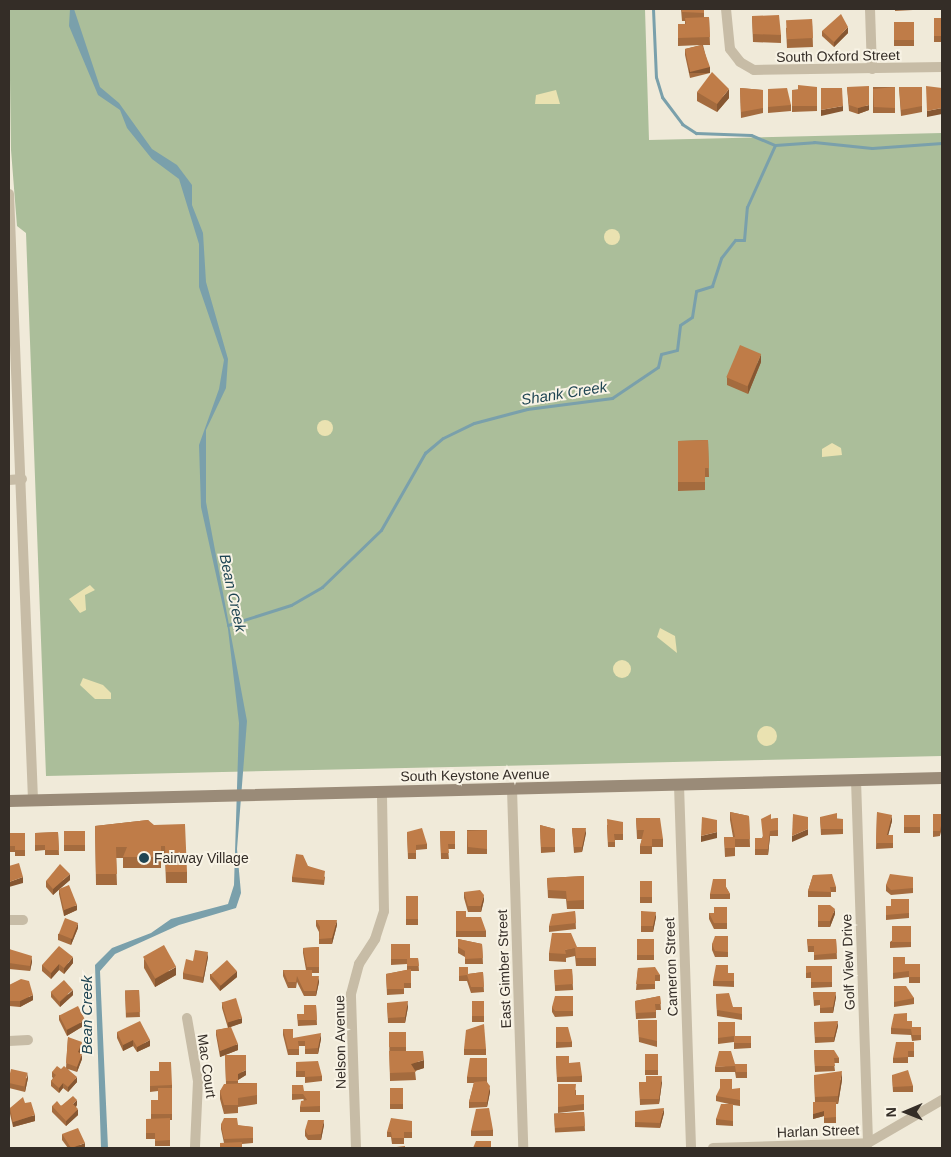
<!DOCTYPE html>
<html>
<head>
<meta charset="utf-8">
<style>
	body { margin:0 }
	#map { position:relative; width:951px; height:1157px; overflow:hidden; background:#f0ead9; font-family:Arial,sans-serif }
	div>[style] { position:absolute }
	.green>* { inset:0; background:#abbe9a }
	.sand>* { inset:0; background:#eae2b1 }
	.round { border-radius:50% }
	.water>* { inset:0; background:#7aa0ab }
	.stream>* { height:3px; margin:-1.5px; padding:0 1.5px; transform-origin:1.5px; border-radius:1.5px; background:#7aa0ab }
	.street>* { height:10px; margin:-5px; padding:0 5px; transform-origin:5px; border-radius:5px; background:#c7bca6 }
	.secondary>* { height:12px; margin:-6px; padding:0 6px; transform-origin:6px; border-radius:6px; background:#9a8b78 }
	.wall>* { inset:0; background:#a46b3e; transform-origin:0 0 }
	.shaded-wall>* { inset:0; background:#865732; transform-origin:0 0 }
	.building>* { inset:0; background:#bf7c48; transform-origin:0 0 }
	.dots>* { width:14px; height:14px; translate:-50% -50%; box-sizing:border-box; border:2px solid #f8f3e5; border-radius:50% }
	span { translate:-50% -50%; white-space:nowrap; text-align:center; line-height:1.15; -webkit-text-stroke:4px #f8f3e5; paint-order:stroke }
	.street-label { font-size:14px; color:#342d27 }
	.poi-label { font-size:14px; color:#342d27 }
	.left { translate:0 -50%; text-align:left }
	.water-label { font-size:15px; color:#1f4553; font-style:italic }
	.frame { position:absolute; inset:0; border:10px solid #342d27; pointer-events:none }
	.north { position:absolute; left:881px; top:1087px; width:50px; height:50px; -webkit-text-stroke:4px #f8f3e5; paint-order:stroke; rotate:269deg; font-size:14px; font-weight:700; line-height:20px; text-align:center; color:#342d27 }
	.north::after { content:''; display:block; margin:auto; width:18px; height:22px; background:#342d27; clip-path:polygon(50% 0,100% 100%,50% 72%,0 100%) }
</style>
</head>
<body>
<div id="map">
	<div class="green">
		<i style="clip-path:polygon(9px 9px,645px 9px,649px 140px,942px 133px,942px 756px,46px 776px,26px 233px,17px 226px,11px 150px)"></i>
	</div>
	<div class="sand">
		<i style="clip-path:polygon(556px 90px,560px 104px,535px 104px,536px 95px)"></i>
		<i class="round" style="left:604px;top:229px;width:16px;height:16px"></i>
		<i class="round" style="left:317px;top:420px;width:16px;height:16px"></i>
		<i style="clip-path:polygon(832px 443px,841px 448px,842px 455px,822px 457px,822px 449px)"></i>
		<i style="clip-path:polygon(90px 585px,95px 590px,85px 595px,86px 610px,80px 613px,69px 599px)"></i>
		<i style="clip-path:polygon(660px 628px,675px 636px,677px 653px,657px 637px)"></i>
		<i class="round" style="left:613px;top:660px;width:18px;height:18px"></i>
		<i style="clip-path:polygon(83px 678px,103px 685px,111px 693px,111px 699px,95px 699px,80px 685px)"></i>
		<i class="round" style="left:757px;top:726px;width:20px;height:20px"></i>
	</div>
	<div class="water">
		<i style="clip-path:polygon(70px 9px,74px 9px,100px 87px,119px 103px,152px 149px,177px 165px,192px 185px,192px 205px,203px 233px,206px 282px,228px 359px,226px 388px,206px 430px,206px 502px,247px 721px,237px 849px,241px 893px,236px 908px,179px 925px,115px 954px,100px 971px,108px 1148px,101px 1148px,95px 965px,112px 948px,151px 933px,171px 919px,228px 904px,234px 885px,239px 723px,228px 629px,201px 507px,199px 445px,219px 389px,224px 360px,199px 287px,199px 244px,179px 179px,152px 159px,127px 128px,120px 110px,98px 95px,69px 26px)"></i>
	</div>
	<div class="stream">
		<i style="left:653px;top:9px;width:68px;rotate:87.5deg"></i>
		<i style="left:656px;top:77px;width:21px;rotate:73deg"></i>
		<i style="left:662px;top:97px;width:34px;rotate:53deg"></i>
		<i style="left:682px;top:124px;width:17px;rotate:33deg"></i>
		<i style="left:696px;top:133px;width:55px;rotate:2.1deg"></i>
		<i style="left:751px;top:135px;width:26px;rotate:23deg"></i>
		<i style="left:228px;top:625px;width:66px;rotate:-17.6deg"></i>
		<i style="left:291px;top:605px;width:36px;rotate:-30deg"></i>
		<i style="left:322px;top:587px;width:82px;rotate:-44deg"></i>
		<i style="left:381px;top:530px;width:89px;rotate:-60.3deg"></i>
		<i style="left:425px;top:453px;width:23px;rotate:-40deg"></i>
		<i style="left:443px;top:438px;width:34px;rotate:-26deg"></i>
		<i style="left:474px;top:423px;width:55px;rotate:-14.8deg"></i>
		<i style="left:527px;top:409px;width:86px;rotate:-7.4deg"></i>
		<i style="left:612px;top:398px;width:55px;rotate:-34deg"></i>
		<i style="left:658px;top:367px;width:13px;rotate:-77deg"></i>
		<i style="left:661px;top:354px;width:16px;rotate:-14deg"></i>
		<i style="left:677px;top:350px;width:25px;rotate:-83deg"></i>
		<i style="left:680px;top:325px;width:14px;rotate:-34deg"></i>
		<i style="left:692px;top:317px;width:26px;rotate:-81deg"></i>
		<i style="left:696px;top:291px;width:17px;rotate:-17deg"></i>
		<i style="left:712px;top:286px;width:29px;rotate:-72deg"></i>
		<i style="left:721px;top:258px;width:23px;rotate:-52deg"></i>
		<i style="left:735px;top:240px;width:9px"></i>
		<i style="left:744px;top:240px;width:33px;rotate:-85deg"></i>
		<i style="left:747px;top:207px;width:68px;rotate:-65.7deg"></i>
		<i style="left:775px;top:145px;width:39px;rotate:-4deg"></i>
		<i style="left:814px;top:142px;width:58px;rotate:5.9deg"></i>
		<i style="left:872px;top:148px;width:70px;rotate:-4.1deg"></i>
	</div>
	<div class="street">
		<i style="left:726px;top:9px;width:40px;rotate:84.3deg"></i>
		<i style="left:730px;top:49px;width:16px;rotate:52deg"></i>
		<i style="left:740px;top:62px;width:16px;rotate:30deg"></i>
		<i style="left:754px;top:70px;width:188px;rotate:-0.9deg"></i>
		<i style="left:870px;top:9px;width:60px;rotate:88.1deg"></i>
		<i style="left:9px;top:194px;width:606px;rotate:87.73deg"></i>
		<i style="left:9px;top:480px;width:13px;rotate:-4deg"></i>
		<i style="left:856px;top:780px;width:363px;rotate:88.1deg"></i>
		<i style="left:679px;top:785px;width:363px;rotate:88.1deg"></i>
		<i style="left:512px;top:789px;width:359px;rotate:88.2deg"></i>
		<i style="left:9px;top:920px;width:14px"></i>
		<i style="left:187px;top:1018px;width:64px;rotate:80.1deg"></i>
		<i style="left:198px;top:1081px;width:67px;rotate:92.6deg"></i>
		<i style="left:9px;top:1041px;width:19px;rotate:-3deg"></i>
		<i style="left:356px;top:1148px;width:154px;rotate:-91.9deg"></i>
		<i style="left:351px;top:994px;width:31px;rotate:-75deg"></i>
		<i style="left:359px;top:964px;width:30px;rotate:-57deg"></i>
		<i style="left:375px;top:939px;width:29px;rotate:-72deg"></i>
		<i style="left:384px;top:911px;width:119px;rotate:-91deg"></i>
		<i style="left:713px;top:1148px;width:155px;rotate:-1.8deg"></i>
		<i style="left:868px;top:1143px;width:86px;rotate:-30.2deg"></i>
	</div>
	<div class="secondary">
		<i style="left:9px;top:801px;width:933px;rotate:-1.41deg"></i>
	</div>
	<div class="wall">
		<i style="clip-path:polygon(681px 9px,704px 9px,704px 17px,709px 17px,710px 45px,703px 45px,710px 73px,690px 78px,685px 55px,685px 49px,701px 45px,678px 46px,678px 24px,685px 24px,685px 21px,682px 21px)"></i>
		<i style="clip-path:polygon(895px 9px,913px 9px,913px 10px,895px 11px)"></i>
		<i style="clip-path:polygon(752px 16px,781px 35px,781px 43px,753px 42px)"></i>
		<i style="left:934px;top:18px;width:8px;height:24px"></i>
		<i style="clip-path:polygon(812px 19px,813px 47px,787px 48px,786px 28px)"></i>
		<i style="left:894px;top:22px;width:20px;height:24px"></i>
		<i style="clip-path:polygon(822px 31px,848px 33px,834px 47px,822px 36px)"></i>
		<i style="clip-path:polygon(817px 87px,817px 111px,792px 112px,792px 90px)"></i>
		<i style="clip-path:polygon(847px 87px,869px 110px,858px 114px,849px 111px)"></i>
		<i style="left:895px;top:87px;width:26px;height:22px;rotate:90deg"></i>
		<i style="clip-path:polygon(899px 87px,922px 87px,922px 112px,901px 116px)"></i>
		<i style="clip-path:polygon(740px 88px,763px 90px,763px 113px,741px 118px)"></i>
		<i style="clip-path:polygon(768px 89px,791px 105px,791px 111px,768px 113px)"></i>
		<i style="clip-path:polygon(697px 92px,729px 98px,717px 112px,697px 101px)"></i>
		<i style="clip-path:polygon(761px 362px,748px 394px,727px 385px,727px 377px)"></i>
		<i style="clip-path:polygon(708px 440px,709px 477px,705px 477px,705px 490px,678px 491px,678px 441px)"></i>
		<i style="clip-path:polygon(730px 812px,749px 816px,750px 847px,735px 847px,735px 856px,725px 857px,724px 837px,733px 837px,730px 820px)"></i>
		<i style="clip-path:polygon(877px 812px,892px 821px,888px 835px,893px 835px,893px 848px,876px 849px)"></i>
		<i style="clip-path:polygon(933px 814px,942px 814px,942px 839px,940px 832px,940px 836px,933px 837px)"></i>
		<i style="left:904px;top:815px;width:16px;height:18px"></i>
		<i style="clip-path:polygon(820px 817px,843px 819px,843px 834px,821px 835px)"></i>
		<i style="clip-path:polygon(636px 818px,663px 839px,663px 847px,652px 847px,652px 854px,640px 854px,640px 846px,642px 839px,637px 839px)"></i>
		<i style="clip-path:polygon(778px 818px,778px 836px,770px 836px,768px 855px,755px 855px,755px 838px,762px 838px,771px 819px)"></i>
		<i style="clip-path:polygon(148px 820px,187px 872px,187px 883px,166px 883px,165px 857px,161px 857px,161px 868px,123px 868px,123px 858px,116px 858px,117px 885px,96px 885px,95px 826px)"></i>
		<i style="clip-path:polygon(623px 822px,623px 840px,615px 840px,615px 847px,608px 847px,607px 825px)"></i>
		<i style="clip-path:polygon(540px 825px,555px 829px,555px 852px,541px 853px)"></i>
		<i style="clip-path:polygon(572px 828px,586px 833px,582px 852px,574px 853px)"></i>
		<i style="left:487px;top:830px;width:24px;height:20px;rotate:90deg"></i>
		<i style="left:64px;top:831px;width:21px;height:20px"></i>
		<i style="clip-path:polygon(440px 831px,455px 831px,455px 849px,448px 849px,449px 859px,441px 859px)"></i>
		<i style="clip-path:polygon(58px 832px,59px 855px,45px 855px,45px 850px,35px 851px,35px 833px)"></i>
		<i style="clip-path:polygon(407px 832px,427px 844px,427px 849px,416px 850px,416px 859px,408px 859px)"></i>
		<i style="clip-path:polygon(9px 833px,25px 833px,25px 856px,15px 856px,15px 852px,9px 852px)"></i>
		<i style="clip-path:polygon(308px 866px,325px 877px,324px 885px,292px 882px,292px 877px)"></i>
		<i style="clip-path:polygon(813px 875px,836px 887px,836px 892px,831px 892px,831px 897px,808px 897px,808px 891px)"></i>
		<i style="clip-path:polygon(584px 876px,584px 909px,567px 909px,566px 899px,548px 898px,547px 878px)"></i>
		<i style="clip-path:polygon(913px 877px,913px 893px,891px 895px,886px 891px,886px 885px)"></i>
		<i style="clip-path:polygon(70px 880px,59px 889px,77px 910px,64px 916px,59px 894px,59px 889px,53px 895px,46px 887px,46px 881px)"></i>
		<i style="left:652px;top:881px;width:22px;height:12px;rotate:90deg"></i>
		<i style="clip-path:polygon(726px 887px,730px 894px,730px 899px,710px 899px,710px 894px)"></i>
		<i style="clip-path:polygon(464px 892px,484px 900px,481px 912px,468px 912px,464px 898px)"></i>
		<i style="left:406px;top:896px;width:12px;height:29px"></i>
		<i style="clip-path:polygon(909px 899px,909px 918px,886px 920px,886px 906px,891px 906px)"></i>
		<i style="clip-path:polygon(818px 905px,835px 914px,830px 927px,818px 927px)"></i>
		<i style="clip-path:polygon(727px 907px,727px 929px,714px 929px,709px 919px,709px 913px,714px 913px)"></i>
		<i style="clip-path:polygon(456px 911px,486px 931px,486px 937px,456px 937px)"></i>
		<i style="clip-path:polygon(575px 911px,576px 929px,549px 932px,549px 926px)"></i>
		<i style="clip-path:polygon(641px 911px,656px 917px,653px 932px,641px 932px)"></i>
		<i style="clip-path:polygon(316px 920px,337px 925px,332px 944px,319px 944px,319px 932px,316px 926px)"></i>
		<i style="clip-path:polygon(911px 926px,911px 947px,890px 948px,890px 942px)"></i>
		<i style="clip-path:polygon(78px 928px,71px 945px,58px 940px,58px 934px)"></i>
		<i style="clip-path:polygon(728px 936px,728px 957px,715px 957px,712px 950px,712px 944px)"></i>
		<i style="clip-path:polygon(458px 939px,482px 944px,483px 964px,465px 964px,465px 957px,458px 953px)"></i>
		<i style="left:654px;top:939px;width:21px;height:17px;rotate:90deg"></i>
		<i style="clip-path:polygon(807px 939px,836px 939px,837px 959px,814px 960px,814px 952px,808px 952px)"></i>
		<i style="clip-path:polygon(391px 944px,410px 958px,418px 958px,419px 971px,411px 971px,411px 988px,404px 988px,404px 994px,387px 995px,386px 974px,407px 970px,407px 964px,391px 965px)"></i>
		<i style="clip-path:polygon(319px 947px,319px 973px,312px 973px,312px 976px,319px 982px,316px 996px,304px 996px,297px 982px,296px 988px,288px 988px,283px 976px,283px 970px,306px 970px,303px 953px,303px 948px)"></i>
		<i style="clip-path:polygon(577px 947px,596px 947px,596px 966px,576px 966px,575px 956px,566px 958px,566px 962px,549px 961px,549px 953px)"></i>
		<i style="clip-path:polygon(9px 949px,32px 962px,30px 971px,9px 969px)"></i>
		<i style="clip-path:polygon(208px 957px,203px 983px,183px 979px,183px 973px,193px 961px)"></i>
		<i style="clip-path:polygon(893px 957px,905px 964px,920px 964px,920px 983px,909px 983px,909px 977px,893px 979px)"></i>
		<i style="clip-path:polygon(144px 959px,176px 975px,155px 987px,144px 968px)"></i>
		<i style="clip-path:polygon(73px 963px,64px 974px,59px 970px,51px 979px,42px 971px,42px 965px)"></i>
		<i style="clip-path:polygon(806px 966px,832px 966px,832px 987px,811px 988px,811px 978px,806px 978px)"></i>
		<i style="clip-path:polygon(459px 967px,468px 974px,483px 972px,484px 992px,471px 993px,467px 981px,459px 981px)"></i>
		<i style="clip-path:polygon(638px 968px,660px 975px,660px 981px,655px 981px,655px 989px,636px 990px)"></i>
		<i style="left:572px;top:969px;width:21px;height:18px;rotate:87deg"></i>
		<i style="clip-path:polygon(728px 973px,734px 973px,734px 987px,713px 986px,713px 981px)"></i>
		<i style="clip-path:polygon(210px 974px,237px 977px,220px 991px,210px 979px)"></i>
		<i style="clip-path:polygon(9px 985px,33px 1000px,20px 1007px,9px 1006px)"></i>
		<i style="clip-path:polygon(894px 986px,914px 998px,914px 1004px,894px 1007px)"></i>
		<i style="left:139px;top:990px;width:27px;height:14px;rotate:88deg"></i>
		<i style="clip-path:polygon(51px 992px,73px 995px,60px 1007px,51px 997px)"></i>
		<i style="clip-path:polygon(813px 992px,836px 997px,833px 1013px,820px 1013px,820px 1005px,814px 1006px)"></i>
		<i style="clip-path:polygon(716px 994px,733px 1007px,742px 1007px,742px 1020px,717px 1016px)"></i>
		<i style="clip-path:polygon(573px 996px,573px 1016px,555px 1017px,552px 1012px,552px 1007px)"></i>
		<i style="clip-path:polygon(660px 996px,661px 1010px,656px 1010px,656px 1018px,636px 1019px,635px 1001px)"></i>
		<i style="left:472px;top:1001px;width:12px;height:21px"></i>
		<i style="clip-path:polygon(222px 1002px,242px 1023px,229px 1027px,238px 1050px,220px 1057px,216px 1035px,216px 1030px,228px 1028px,222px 1008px)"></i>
		<i style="clip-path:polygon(387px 1003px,408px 1007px,405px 1023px,388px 1023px)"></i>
		<i style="clip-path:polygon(316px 1005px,317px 1025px,298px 1026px,297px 1014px,304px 1014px)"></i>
		<i style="clip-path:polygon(59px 1015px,85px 1025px,67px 1036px,59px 1020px)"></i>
		<i style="clip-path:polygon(638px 1020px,657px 1020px,657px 1047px,639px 1042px)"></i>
		<i style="clip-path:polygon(907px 1021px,912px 1027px,921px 1027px,921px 1040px,912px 1041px,911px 1035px,891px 1034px,891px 1028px)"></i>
		<i style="clip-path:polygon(718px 1022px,735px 1036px,751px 1036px,751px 1048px,734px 1049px,734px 1042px,718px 1044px)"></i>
		<i style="clip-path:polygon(814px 1022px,838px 1026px,834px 1042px,815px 1043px)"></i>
		<i style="clip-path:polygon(556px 1027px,572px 1042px,572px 1047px,556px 1048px)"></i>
		<i style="clip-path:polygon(283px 1029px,293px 1038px,321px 1039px,318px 1054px,305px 1054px,305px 1046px,299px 1046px,299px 1055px,288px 1055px,283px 1035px)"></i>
		<i style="clip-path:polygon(117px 1032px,150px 1046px,137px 1052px,133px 1046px,123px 1051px,117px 1038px)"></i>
		<i style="clip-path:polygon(389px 1032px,406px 1032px,406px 1051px,424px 1068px,415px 1071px,416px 1080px,390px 1081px)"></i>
		<i style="clip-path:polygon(68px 1037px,82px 1047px,80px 1053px,82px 1059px,77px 1072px,68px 1069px,77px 1082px,68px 1092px,63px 1088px,59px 1093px,51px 1086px,51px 1081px,53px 1078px,52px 1077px,52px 1072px,66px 1068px)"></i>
		<i style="clip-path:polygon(914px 1042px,914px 1057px,908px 1057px,908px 1063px,893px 1063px,893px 1058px)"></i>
		<i style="left:464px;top:1049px;width:22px;height:6px"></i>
		<i style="clip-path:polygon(814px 1050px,839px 1058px,839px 1063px,834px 1063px,835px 1071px,815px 1072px)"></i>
		<i style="left:645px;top:1054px;width:13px;height:21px"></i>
		<i style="clip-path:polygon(225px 1055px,246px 1075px,238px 1080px,238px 1083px,257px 1083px,257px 1104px,238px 1107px,238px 1113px,224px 1114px,220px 1099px,220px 1091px,226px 1084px)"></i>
		<i style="clip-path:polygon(556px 1056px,582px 1076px,582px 1082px,557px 1082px)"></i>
		<i style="clip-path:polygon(487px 1058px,487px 1082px,490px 1092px,487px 1107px,469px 1108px,469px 1102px,474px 1083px,467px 1083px,467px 1077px)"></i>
		<i style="clip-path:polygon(296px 1062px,322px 1076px,322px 1081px,305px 1083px,305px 1077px,296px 1077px)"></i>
		<i style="clip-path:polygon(747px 1064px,747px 1078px,736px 1078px,735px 1072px,715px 1072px,715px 1067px)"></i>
		<i style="clip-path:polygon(150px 1071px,172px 1085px,172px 1120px,170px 1120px,170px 1146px,155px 1146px,155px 1139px,146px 1139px,146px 1119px,151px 1119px,151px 1100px,158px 1100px,158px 1091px,150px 1092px)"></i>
		<i style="clip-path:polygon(814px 1075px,842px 1080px,838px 1104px,836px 1104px,836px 1123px,824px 1123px,824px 1116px,813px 1119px,813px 1102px,815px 1102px)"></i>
		<i style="clip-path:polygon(892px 1075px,913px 1086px,913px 1092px,893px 1092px)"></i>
		<i style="clip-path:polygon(28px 1078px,25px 1092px,9px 1088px,9px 1080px)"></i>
		<i style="clip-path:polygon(639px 1082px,662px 1082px,659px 1104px,640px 1105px)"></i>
		<i style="clip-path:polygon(558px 1084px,576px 1090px,576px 1095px,584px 1095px,584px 1110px,558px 1113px)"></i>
		<i style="clip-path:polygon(292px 1085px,304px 1091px,320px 1091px,320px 1112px,300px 1112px,300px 1107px,304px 1100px,303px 1099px,292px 1100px)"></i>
		<i style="left:390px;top:1088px;width:13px;height:21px"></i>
		<i style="clip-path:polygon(732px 1089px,740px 1100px,740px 1106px,733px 1105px,733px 1126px,716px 1125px,716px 1119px,729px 1104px,716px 1101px,716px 1096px)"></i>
		<i style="clip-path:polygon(25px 1103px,35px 1121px,13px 1127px,10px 1114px,10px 1108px)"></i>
		<i style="clip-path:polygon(77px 1105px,76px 1107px,78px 1115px,66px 1126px,52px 1112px,52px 1106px)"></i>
		<i style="clip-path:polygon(635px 1111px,664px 1113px,660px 1128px,635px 1127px)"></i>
		<i style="left:584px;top:1112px;width:19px;height:30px;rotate:87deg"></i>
		<i style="clip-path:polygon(412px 1121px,412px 1138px,404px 1138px,404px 1144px,392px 1144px,391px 1137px,387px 1137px,387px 1132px)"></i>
		<i style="clip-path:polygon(221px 1124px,253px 1127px,253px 1143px,242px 1144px,224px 1143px,221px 1129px)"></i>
		<i style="clip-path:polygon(324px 1125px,321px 1140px,308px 1140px,305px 1136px,305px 1130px)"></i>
		<i style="left:493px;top:1130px;width:6px;height:22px;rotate:90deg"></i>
		<i style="clip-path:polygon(62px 1134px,85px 1148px,68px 1148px,62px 1140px)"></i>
	</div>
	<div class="shaded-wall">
		<i style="clip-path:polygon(848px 27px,848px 33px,834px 47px,834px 42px)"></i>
		<i style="left:710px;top:67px;width:6px;height:21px;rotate:90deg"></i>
		<i style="clip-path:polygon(729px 89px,729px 98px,717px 112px,717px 104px)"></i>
		<i style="clip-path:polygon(869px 105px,869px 110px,858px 114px,858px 108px)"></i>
		<i style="clip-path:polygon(843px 106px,843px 111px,821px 116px,821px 110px)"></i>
		<i style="clip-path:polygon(942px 108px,942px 114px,927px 117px,927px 111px)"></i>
		<i style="clip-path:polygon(761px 354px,761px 362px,748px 394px,748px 386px)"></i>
		<i style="clip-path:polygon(892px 815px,892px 821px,887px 840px,887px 835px)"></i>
		<i style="clip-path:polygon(586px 828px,586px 833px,582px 852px,582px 847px)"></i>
		<i style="clip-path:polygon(808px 829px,808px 835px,792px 842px,792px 836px)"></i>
		<i style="clip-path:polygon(770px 831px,770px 836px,768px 855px,768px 849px)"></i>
		<i style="clip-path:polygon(717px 832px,717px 838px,701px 842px,701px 836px)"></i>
		<i style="clip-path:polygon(70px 874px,70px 880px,53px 895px,53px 889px)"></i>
		<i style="clip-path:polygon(23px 877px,23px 883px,9px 887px,9px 882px)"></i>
		<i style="clip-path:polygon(484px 895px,484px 900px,481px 912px,481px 906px)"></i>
		<i style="clip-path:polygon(77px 905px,77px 910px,64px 916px,64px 910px)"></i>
		<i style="clip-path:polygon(835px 909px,835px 914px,830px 927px,830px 921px)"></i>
		<i style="clip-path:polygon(656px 912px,656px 917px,653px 932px,653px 926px)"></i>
		<i style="clip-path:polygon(337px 920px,337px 925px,332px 944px,332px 938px)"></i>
		<i style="clip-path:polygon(78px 923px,78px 928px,71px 945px,71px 939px)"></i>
		<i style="clip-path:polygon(208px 952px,208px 957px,203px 983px,203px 977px)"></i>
		<i style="clip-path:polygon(32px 956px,32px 962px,30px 971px,30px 966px)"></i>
		<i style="clip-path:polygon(73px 957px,73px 963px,64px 974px,64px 968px)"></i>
		<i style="clip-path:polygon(59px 964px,59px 970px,51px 979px,51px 973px)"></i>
		<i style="clip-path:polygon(176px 967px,176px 975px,155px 987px,155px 979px)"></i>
		<i style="clip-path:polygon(237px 971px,237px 977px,220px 991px,220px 985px)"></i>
		<i style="clip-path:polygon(319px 976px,319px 982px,316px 996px,316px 991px)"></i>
		<i style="clip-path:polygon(73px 990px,73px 995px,60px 1007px,60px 1002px)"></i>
		<i style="clip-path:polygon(836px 992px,836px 997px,833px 1013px,833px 1007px)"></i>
		<i style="clip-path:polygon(33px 995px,33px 1000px,20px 1007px,20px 1001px)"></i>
		<i style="clip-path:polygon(408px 1001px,408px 1007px,405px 1023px,405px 1017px)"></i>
		<i style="clip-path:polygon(242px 1018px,242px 1023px,228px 1028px,228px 1022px)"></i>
		<i style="clip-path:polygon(85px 1020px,85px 1025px,67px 1036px,67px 1030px)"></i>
		<i style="clip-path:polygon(838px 1021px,838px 1026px,834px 1042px,834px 1037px)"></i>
		<i style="clip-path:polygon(321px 1033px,321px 1039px,318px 1054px,318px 1048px)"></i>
		<i style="clip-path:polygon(133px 1040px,133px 1046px,123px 1051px,123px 1045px)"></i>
		<i style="clip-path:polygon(150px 1040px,150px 1046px,137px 1052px,137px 1047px)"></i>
		<i style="clip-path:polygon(82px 1042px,82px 1047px,78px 1058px,78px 1052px)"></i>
		<i style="clip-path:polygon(238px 1044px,238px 1050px,220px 1057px,220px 1051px)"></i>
		<i style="clip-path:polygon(82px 1054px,82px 1059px,77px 1072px,77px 1067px)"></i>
		<i style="clip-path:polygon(424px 1060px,424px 1068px,411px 1072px,411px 1064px)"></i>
		<i style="clip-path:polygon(246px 1070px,246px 1075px,238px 1080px,238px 1074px)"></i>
		<i style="clip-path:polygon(842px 1071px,842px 1080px,838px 1104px,838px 1096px)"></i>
		<i style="clip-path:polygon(28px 1073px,28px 1078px,25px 1092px,25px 1087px)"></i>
		<i style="clip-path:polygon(662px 1076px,662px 1082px,659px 1104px,659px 1099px)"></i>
		<i style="clip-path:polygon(77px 1077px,77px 1082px,68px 1092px,68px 1087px)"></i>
		<i style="clip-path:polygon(63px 1083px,63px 1088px,59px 1093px,59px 1088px)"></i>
		<i style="clip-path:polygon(490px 1086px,490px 1092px,487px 1107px,487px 1102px)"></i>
		<i style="clip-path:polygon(77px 1100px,77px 1105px,73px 1109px,73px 1104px)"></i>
		<i style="clip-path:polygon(664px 1108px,664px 1113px,660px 1128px,660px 1123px)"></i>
		<i style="clip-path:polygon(78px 1109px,78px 1115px,66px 1126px,66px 1121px)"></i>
		<i style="clip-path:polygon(824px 1111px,824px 1116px,813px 1119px,813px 1114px)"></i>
		<i style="clip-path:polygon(35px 1115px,35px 1121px,13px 1127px,13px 1122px)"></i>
		<i style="clip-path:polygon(324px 1120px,324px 1125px,321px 1140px,321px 1134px)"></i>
		<i style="clip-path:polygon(85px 1143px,85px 1148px,72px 1148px)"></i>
	</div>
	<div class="building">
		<i style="clip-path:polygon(682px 9px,704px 9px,704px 13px,682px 12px)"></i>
		<i style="clip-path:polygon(841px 14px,848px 27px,834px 42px,822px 31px)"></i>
		<i style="clip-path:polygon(779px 15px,781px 35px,753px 34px,752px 16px)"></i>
		<i style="clip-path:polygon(709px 17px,710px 37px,678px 38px,678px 24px,686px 24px,685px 18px)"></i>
		<i style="left:934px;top:18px;width:8px;height:18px"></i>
		<i style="left:812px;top:19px;width:19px;height:26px;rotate:87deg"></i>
		<i style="left:894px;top:22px;width:20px;height:18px"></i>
		<i style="clip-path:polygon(702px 45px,710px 67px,690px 72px,685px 49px)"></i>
		<i style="clip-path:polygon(712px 72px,729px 89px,717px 104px,697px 92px)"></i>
		<i style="clip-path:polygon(798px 85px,817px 87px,817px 106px,792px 106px,792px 90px,798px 90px)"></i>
		<i style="clip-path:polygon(869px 86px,869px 105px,858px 108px,849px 105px,847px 87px)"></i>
		<i style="clip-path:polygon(926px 86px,942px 88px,942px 108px,927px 111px)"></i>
		<i style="clip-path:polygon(895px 87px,895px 108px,874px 107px,873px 89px)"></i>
		<i style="clip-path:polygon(899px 87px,922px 87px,922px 106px,901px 110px)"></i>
		<i style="clip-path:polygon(740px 88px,763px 90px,763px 108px,741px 112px)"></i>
		<i style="clip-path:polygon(787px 88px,791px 105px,768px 107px,768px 89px)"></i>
		<i style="clip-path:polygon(821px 88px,842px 88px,843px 106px,821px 110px)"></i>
		<i style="left:740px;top:345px;width:23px;height:35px;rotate:23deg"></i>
		<i style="clip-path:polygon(708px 440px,709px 468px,705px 468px,705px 482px,678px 482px,678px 441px)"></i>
		<i style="clip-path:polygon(730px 812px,749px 816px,750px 839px,735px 839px,735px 848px,725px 848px,724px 837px,735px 837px)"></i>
		<i style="clip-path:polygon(877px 812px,892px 815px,887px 835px,893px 835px,893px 843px,876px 843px)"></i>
		<i style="clip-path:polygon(837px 813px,837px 819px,843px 819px,843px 829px,821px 829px,820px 817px)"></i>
		<i style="clip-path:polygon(771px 814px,771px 819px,778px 818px,778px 830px,770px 831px,768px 849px,755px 849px,755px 838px,763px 838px,761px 819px)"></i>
		<i style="clip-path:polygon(793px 814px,808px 817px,808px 829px,792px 836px)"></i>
		<i style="clip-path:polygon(933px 814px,942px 814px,942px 834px,940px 826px,940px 831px,933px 831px)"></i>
		<i style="left:904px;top:815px;width:16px;height:12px"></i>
		<i style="clip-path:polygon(702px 817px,717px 820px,717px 832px,701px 836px)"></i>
		<i style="clip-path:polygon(636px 818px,660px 818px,663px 839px,652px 839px,652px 846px,640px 846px,644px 830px,637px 830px)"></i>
		<i style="clip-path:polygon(607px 819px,623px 822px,623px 834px,614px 834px,615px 842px,608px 842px)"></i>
		<i style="clip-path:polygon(148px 820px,154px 825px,185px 824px,187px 872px,166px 872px,165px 846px,161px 846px,161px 857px,123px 857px,127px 847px,116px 847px,117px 874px,96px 874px,95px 826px)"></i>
		<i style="clip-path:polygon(540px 825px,555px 829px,555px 847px,541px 847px)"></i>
		<i style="clip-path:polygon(422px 828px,427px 844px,416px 845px,416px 853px,408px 853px,407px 832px)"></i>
		<i style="clip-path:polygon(572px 828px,586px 828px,582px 847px,574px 847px)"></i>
		<i style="clip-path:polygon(487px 830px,487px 849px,468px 847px,467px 831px)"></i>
		<i style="left:64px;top:831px;width:21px;height:14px"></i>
		<i style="clip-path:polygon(440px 831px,455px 831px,455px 844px,448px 844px,449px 853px,441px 853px)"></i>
		<i style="clip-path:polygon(58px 832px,59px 850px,45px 850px,45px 845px,35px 845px,35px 833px)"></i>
		<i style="clip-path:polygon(9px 833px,25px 833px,25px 850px,15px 850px,15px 846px,9px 846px)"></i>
		<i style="clip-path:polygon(296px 854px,303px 855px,308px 866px,325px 871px,324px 880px,292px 877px)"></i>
		<i style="clip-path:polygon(19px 863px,23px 877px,9px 882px,9px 866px)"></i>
		<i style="clip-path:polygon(60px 864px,70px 874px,53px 889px,46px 881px)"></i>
		<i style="clip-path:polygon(832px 874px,836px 887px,830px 887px,831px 892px,808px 891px,813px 875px)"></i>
		<i style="clip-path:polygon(890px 874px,913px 877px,913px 888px,891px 890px,886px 885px)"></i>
		<i style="clip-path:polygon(584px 876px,584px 900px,567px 901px,566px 891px,548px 890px,547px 878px)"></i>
		<i style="clip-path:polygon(713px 879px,726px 879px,726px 887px,730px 894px,710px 894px)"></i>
		<i style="left:652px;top:881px;width:16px;height:12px;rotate:90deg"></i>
		<i style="clip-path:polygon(69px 885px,77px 905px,64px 910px,59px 889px)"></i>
		<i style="clip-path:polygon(480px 890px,484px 895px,481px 906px,468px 906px,464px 892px)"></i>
		<i style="left:406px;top:896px;width:12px;height:23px"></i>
		<i style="clip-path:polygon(891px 899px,909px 899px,909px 913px,886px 915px,886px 906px,891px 906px)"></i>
		<i style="clip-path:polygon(818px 905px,830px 905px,835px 909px,830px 921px,818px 921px)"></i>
		<i style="clip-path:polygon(714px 907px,727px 907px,727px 923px,714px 923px,709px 913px,714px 913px)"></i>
		<i style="clip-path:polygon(456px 911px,466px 911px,466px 917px,481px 917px,486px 931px,456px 931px)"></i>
		<i style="clip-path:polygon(575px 911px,576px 923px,549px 926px,552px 914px)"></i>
		<i style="clip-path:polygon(641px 911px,656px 912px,653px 926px,641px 926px)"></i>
		<i style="left:65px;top:918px;width:14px;height:17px;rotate:21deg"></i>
		<i style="clip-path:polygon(316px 920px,337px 920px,332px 938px,319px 939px,320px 927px)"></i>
		<i style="left:892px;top:926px;width:19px;height:16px"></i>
		<i style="clip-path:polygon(552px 933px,571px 933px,577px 947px,596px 947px,596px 958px,576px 958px,575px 948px,565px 950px,566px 954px,549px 953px)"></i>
		<i style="clip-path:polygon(715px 936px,728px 936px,728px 952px,715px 951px,712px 944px)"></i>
		<i style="clip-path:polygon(458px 939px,482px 944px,483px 958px,465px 959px,465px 951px,458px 947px)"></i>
		<i style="left:654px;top:939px;width:16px;height:17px;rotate:90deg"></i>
		<i style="clip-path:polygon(807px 939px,836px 939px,837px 953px,814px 955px,814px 946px,808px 946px)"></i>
		<i style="clip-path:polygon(391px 944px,410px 944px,410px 958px,418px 958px,419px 966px,407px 966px,407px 959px,391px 959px)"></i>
		<i style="left:164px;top:945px;width:25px;height:24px;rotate:61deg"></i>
		<i style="clip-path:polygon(59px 946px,73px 957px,64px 968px,59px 964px,51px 973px,42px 965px)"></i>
		<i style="clip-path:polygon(319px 947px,319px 967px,307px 967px,303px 948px)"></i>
		<i style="clip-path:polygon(9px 949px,32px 956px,30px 966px,9px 963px)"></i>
		<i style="clip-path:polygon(195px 950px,208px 952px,203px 977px,183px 973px,186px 959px,193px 961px)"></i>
		<i style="clip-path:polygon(893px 957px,905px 957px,905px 964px,920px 964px,920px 977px,909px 977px,909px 971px,893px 973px)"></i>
		<i style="left:227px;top:960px;width:15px;height:22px;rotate:48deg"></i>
		<i style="clip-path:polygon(716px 965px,728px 965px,728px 973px,734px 973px,734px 981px,713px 981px)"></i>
		<i style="clip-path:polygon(806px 966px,832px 966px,832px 982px,811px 982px,811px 972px,806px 973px)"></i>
		<i style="clip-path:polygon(459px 967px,468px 967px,468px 974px,483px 972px,484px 987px,471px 987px,467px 975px,459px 976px)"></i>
		<i style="clip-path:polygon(655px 967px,660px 975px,655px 975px,655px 984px,636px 984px,638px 968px)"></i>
		<i style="clip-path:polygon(411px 969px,411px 983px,404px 983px,404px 989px,387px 989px,386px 974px)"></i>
		<i style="left:572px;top:969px;width:15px;height:18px;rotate:86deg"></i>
		<i style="clip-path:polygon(283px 970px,312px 970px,312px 976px,319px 976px,316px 991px,304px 991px,297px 976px,296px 982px,288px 982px)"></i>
		<i style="clip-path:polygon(21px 979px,29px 981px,33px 995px,20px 1001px,9px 1001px,9px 985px)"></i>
		<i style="left:64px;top:980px;width:13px;height:18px;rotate:48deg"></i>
		<i style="clip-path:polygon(894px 986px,906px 986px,914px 998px,894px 1002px)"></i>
		<i style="left:139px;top:990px;width:22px;height:14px;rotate:87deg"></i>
		<i style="clip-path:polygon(813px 992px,836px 992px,833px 1007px,820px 1008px,820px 1000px,814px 1000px)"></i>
		<i style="clip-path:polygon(729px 993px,733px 1007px,742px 1007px,742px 1014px,717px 1010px,716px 994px)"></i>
		<i style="clip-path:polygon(555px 996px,573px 996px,573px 1011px,555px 1011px,552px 1007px)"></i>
		<i style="clip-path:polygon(660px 996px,661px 1004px,655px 1004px,656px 1012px,636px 1013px,635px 1001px)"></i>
		<i style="left:236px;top:998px;width:21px;height:15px;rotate:73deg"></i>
		<i style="clip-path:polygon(408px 1001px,405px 1017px,388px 1018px,387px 1003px)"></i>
		<i style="left:472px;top:1001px;width:12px;height:15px"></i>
		<i style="clip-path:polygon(304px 1005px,316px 1005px,317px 1020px,298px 1020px,297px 1014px,304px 1014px)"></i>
		<i style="left:78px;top:1006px;width:16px;height:21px;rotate:63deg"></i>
		<i style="clip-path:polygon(907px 1013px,907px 1021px,912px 1021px,912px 1027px,921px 1027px,921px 1035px,912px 1035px,911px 1029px,891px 1028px,894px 1014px)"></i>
		<i style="clip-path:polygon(638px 1020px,657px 1020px,657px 1041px,639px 1037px)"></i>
		<i style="clip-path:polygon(140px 1021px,150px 1040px,137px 1047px,133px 1040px,123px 1045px,117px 1032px)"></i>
		<i style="clip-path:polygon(838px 1021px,834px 1037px,815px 1037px,814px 1022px)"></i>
		<i style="clip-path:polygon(718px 1022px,735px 1022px,735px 1036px,751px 1036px,751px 1043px,734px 1043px,734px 1036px,718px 1038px)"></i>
		<i style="clip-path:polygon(484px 1024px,486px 1049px,464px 1049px,466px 1030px)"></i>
		<i style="clip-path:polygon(231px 1027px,238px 1044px,220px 1051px,216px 1030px)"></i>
		<i style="clip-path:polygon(556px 1027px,568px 1027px,572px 1042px,556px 1042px)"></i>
		<i style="clip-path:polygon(283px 1029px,293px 1029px,293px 1038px,321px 1033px,318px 1048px,305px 1049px,305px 1041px,298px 1041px,299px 1049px,288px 1049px)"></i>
		<i style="left:389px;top:1032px;width:17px;height:15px"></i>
		<i style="clip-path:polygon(68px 1037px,82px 1042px,78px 1052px,82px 1054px,77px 1067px,66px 1063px)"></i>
		<i style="clip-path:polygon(896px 1042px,914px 1042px,914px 1051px,908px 1051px,908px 1057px,893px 1058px)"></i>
		<i style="clip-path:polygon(814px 1050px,834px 1050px,839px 1058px,834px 1058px,835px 1066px,815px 1066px)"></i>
		<i style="clip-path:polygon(389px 1051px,423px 1051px,424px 1060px,411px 1064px,416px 1072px,390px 1073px)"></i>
		<i style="clip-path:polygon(719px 1051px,731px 1051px,735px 1064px,747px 1064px,747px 1072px,736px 1072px,735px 1066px,715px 1067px)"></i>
		<i style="left:645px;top:1054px;width:13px;height:16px"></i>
		<i style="clip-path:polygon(225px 1055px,246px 1055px,246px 1070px,238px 1074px,238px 1081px,226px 1081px)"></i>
		<i style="clip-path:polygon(556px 1056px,569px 1056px,569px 1063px,580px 1062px,582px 1076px,557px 1077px)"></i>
		<i style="clip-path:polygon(470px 1058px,487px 1058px,487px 1077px,467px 1077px)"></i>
		<i style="clip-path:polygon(318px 1061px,322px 1076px,305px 1077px,305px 1071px,296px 1071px,296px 1062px)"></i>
		<i style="clip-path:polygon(159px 1062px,171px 1062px,172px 1085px,150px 1086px,150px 1071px,159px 1071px)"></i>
		<i style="clip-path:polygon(57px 1066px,61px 1069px,64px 1066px,77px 1077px,68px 1087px,63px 1083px,59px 1088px,51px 1081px,56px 1075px,52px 1072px)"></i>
		<i style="left:11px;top:1069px;width:17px;height:14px;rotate:13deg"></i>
		<i style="clip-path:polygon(908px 1070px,913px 1086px,893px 1087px,892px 1075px)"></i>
		<i style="clip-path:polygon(842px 1071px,838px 1096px,815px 1097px,814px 1075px)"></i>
		<i style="clip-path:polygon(646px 1076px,662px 1076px,659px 1099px,640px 1099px,639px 1082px,646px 1082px)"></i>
		<i style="clip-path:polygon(720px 1079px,732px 1079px,732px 1089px,740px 1088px,740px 1100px,716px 1096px,720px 1088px)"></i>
		<i style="clip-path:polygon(486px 1081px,490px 1086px,487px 1102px,469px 1102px,474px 1082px)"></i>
		<i style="clip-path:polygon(257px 1083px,257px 1095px,238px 1098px,238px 1105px,224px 1105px,220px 1091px,224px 1084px)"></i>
		<i style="clip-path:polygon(558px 1084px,576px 1084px,575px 1095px,584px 1095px,584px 1104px,558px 1107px)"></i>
		<i style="clip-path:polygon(292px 1085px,303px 1085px,304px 1091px,320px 1091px,320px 1106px,300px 1107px,301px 1101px,307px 1100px,303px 1094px,292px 1094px)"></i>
		<i style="clip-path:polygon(158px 1088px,172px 1088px,172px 1114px,151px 1114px,151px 1100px,158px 1100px)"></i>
		<i style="left:390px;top:1088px;width:13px;height:16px"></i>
		<i style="clip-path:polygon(73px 1096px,77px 1100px,73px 1104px,78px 1109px,66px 1121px,52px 1106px,57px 1101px,61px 1106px)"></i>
		<i style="clip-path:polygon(23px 1097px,25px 1103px,31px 1102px,35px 1115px,13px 1122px,10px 1108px)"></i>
		<i style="clip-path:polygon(813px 1102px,836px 1102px,836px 1117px,824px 1118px,824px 1111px,813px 1114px)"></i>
		<i style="clip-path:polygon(721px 1104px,733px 1104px,733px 1121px,716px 1119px)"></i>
		<i style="clip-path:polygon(489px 1108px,493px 1130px,471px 1131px,476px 1109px)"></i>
		<i style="clip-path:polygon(664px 1108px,660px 1123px,635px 1122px,635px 1111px)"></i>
		<i style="left:584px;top:1112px;width:14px;height:30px;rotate:86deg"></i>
		<i style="clip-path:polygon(170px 1118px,170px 1140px,155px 1141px,155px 1133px,146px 1133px,146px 1119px)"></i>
		<i style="clip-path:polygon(224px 1118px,237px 1118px,238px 1125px,253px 1127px,253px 1138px,224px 1139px,221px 1124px)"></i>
		<i style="clip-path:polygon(391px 1118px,412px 1121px,412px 1132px,404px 1132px,404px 1138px,392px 1138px,391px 1132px,387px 1132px)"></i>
		<i style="clip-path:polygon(308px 1120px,324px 1120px,321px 1134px,308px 1135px,305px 1130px)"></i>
		<i style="clip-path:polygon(78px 1128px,85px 1143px,71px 1148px,62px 1134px)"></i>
		<i style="clip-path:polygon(476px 1141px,491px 1141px,491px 1148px,473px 1148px)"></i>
		<i style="clip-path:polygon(242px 1142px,242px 1148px,220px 1148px,220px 1143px)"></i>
		<i style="clip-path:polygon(405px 1146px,405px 1148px,388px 1148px)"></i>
	</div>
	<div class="dots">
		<i style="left:144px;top:858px;background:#1f4553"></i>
	</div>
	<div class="street-label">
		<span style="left:838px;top:56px;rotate:-1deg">South Oxford Street</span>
		<span style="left:475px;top:775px;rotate:-1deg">South Keystone Avenue</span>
		<span style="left:848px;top:962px;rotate:-92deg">Golf View Drive</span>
		<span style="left:671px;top:967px;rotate:-92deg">Cameron Street</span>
		<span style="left:504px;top:969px;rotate:-92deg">East Gimber Street</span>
		<span style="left:340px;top:1042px;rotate:-91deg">Nelson Avenue</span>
		<span style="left:207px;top:1066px;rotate:82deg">Mac Court</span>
		<span style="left:818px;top:1131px;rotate:-2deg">Harlan Street</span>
	</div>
	<div class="poi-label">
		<span class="left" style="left:154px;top:858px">Fairway Village</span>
	</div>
	<div class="water-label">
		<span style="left:564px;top:393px;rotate:-9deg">Shank Creek</span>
		<span style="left:233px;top:593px;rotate:78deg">Bean Creek</span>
		<span style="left:87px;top:1015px;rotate:-90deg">Bean Creek</span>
	</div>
	<div class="frame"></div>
	<div class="north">N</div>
</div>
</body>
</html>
